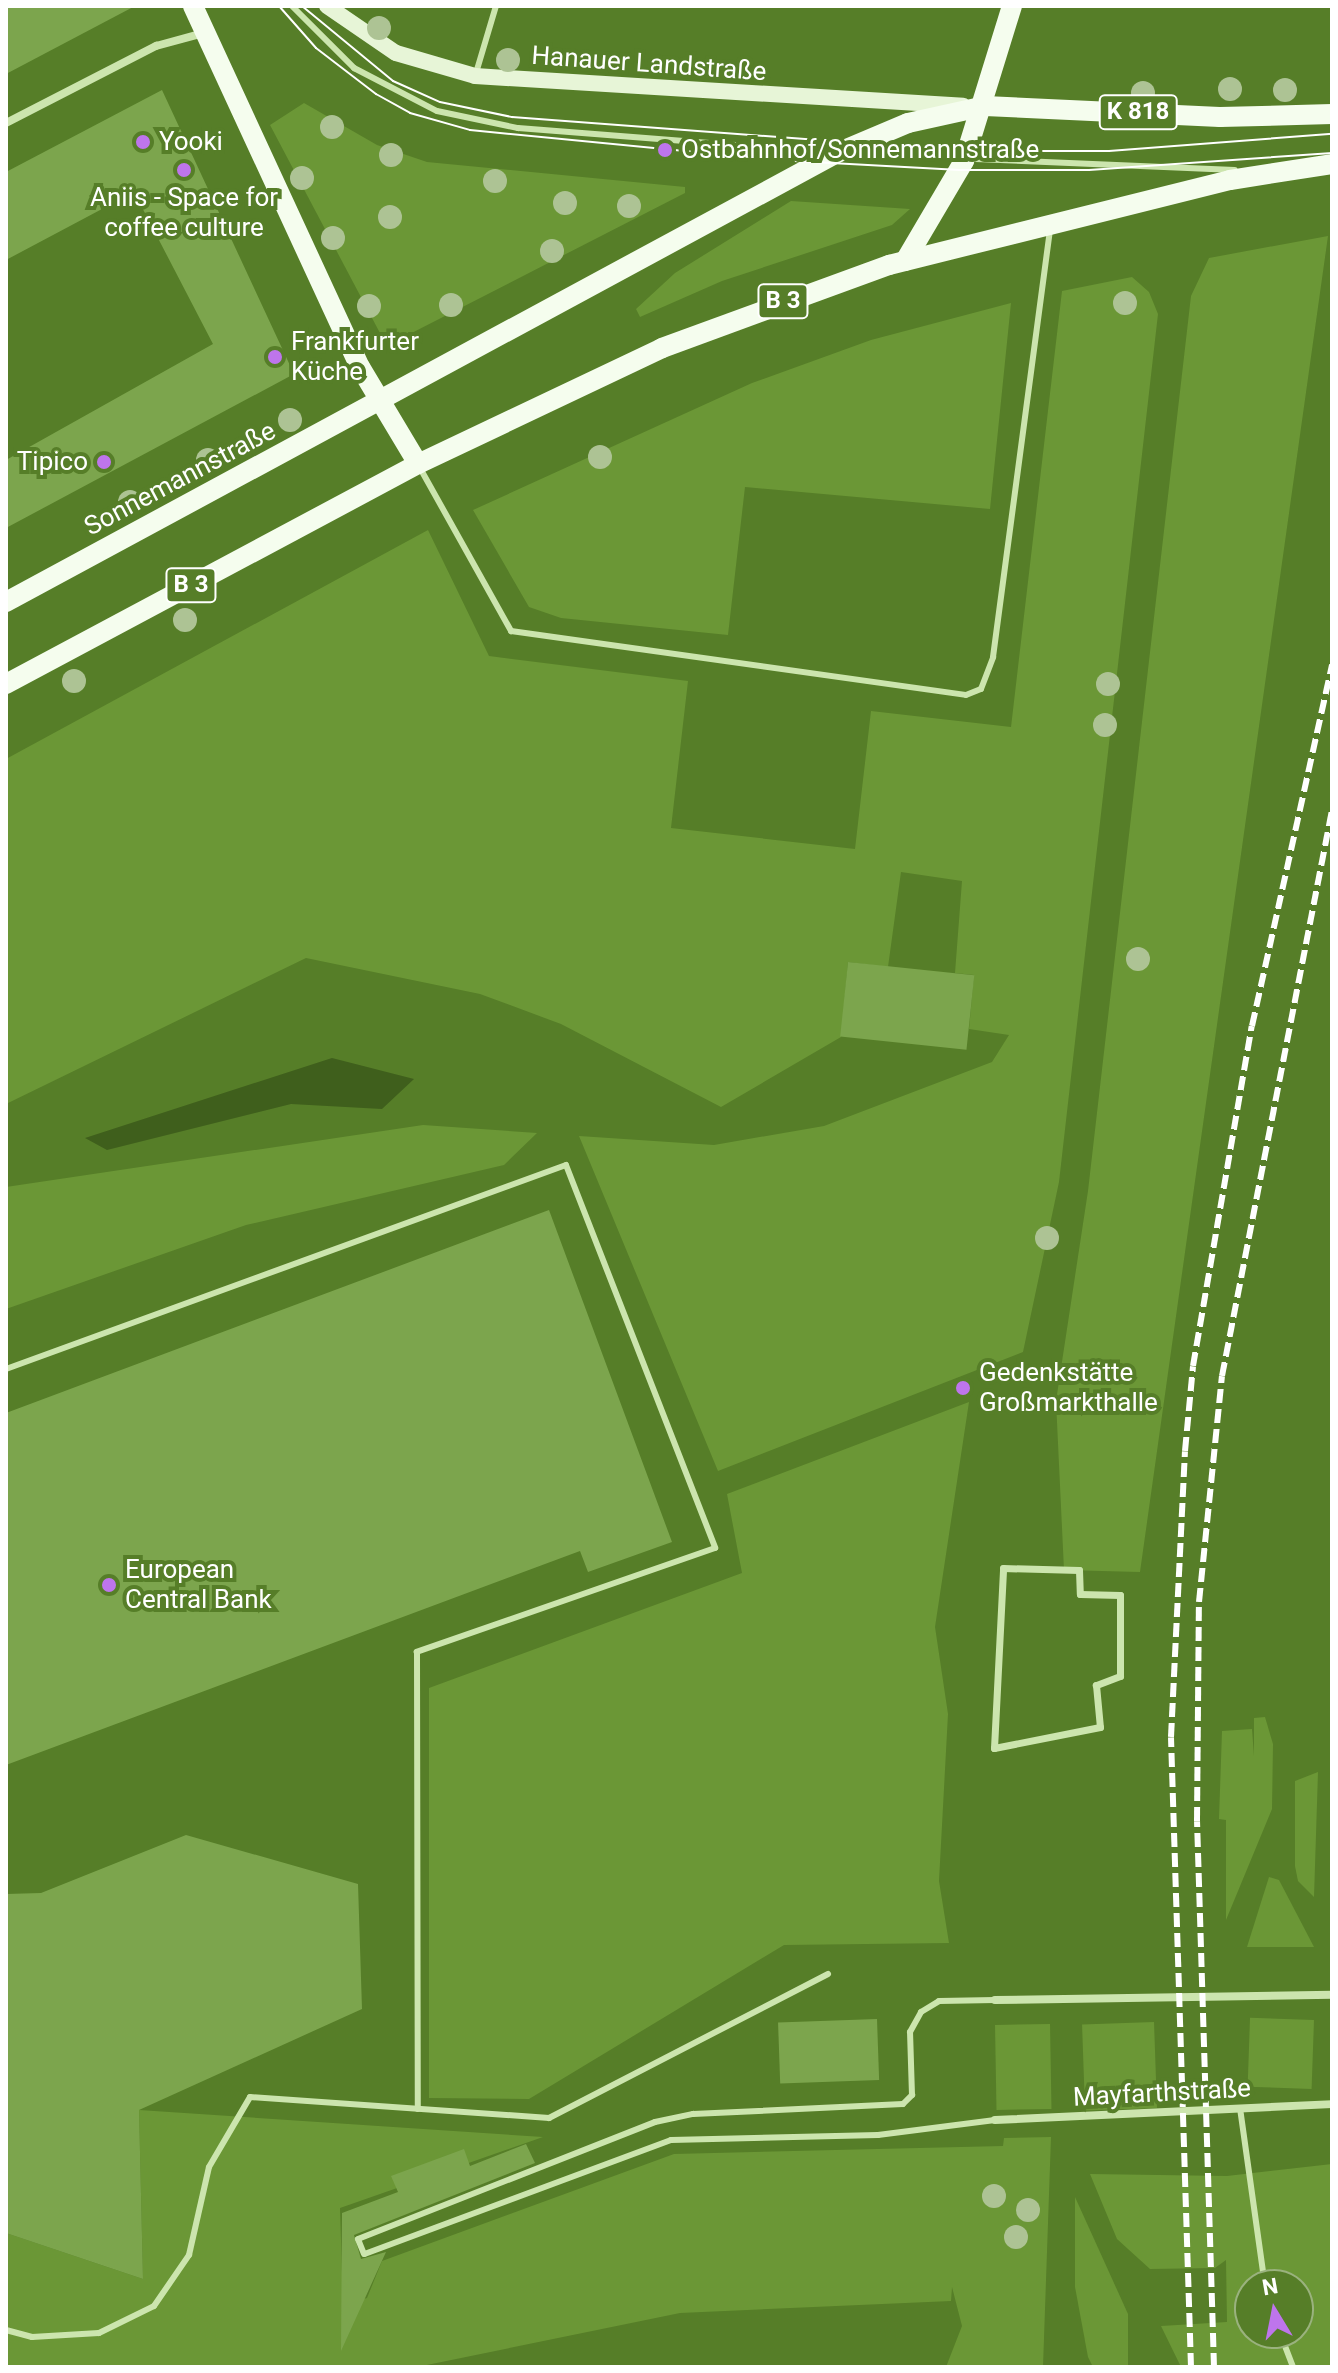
<!DOCTYPE html>
<html>
<head>
<meta charset="utf-8">
<style>
	body { margin:0 }
	#map { position:relative; width:1338px; height:2373px; overflow:hidden; background:#567e28; font-family:Roboto,sans-serif }
	div>[style] { position:absolute }
	.green>* { inset:0; background:#6b9736; transform-origin:0 0 }
	.water>* { inset:0; background:#3f5f1c }
	.building>* { inset:0; background:#7ca54d; transform-origin:0 0 }
	.service>* { height:6px; margin:-3px; padding:0 3px; transform-origin:3px; border-radius:3px; background:#cce5ae }
	.pedestrian>* { height:7px; margin:-3.5px; padding:0 3.5px; transform-origin:3.5px; border-radius:3.5px; background:#cce5ae }
	.minor>* { height:8px; margin:-4px; padding:0 4px; transform-origin:4px; border-radius:4px; background:#cce5ae }
	.secondary>* { height:16px; margin:-8px; padding:0 8px; transform-origin:8px; border-radius:8px; background:#e7f5d7 }
	.primary>* { height:20px; margin:-10px; padding:0 10px; transform-origin:10px; border-radius:10px; background:#f5fdee }
	.tram>* { height:2px; margin:-1px; padding:0 1px; transform-origin:1px; border-radius:1px; background:#fff }
	.rail>* { height:6px; margin-top:-3px; transform-origin:0; background:repeating-linear-gradient(90deg,#fff 0 14px,transparent 0 20px) }
	.trees>* { width:24px; height:24px; margin:-12px; border-radius:50%; background:#adc394 }
	.dots>* { width:22px; height:22px; translate:-50% -50%; box-sizing:border-box; border:4px solid #567e28; border-radius:50% }
	span { translate:-50% -50%; white-space:nowrap; text-align:center; line-height:1.15; -webkit-text-stroke:8px #567e28; paint-order:stroke }
	.shield-label span { padding:2px 6px; background:#567e28; border:2px solid; border-radius:6px; -webkit-text-stroke-width:0 }
	.shield-label { font-size:24px; color:#fff; font-weight:700 }
	.street-label { font-size:26px; color:#fff }
	.poi-label { font-size:26px; color:#fff }
	.left { translate:0 -50%; text-align:left }
	.right { translate:-100% -50%; text-align:right }
	.frame { position:absolute; inset:0; border:8px solid #fff; pointer-events:none }
	.north { position:absolute; left:1234px; top:2269px; width:80px; height:80px; box-sizing:border-box; background:#567e28; border:2px solid #9ab27e; border-radius:50%; rotate:350deg; font-size:22px; font-weight:700; line-height:32px; text-align:center; color:#fff }
	.north::after { content:''; display:block; margin:auto; width:28px; height:36px; background:#be75ec; clip-path:polygon(50% 0,100% 100%,50% 72%,0 100%) }
</style>
</head>
<body>
<div id="map">
	<div class="green">
		<i style="clip-path:polygon(304px 103px,377px 145px,427px 162px,685px 187px,685px 193px,398px 340px,381px 335px,270px 125px)"></i>
		<i style="clip-path:polygon(791px 201px,910px 209px,892px 225px,722px 281px,640px 317px,636px 309px,675px 273px)"></i>
		<i style="clip-path:polygon(1328px 236px,1140px 1572px,1064px 1570px,1056px 1401px,1088px 1191px,1191px 296px,1209px 258px)"></i>
		<i style="clip-path:polygon(1132px 277px,1149px 292px,1158px 314px,1059px 1182px,1023px 1352px,718px 1471px,579px 1136px,714px 1145px,824px 1126px,992px 1062px,1009px 1035px,969px 1029px,974px 975px,955px 973px,962px 881px,901px 872px,888px 967px,848px 962px,841px 1037px,721px 1107px,561px 1024px,480px 994px,306px 958px,6px 1104px,6px 759px,428px 530px,489px 656px,688px 681px,671px 828px,855px 849px,871px 711px,1011px 727px,1062px 291px)"></i>
		<i style="clip-path:polygon(1011px 303px,990px 509px,745px 487px,728px 635px,561px 618px,529px 607px,473px 510px,752px 383px,871px 340px)"></i>
		<i style="clip-path:polygon(423px 1125px,537px 1133px,504px 1165px,246px 1225px,6px 1309px,6px 1187px)"></i>
		<i style="clip-path:polygon(969px 1402px,935px 1627px,948px 1714px,939px 1881px,949px 1943px,784px 1945px,529px 2099px,429px 2098px,429px 1688px,742px 1573px,727px 1494px)"></i>
		<i style="clip-path:polygon(1265px 1717px,1273px 1744px,1272px 1809px,1226px 1920px,1226px 1820px,1219px 1819px,1222px 1731px,1252px 1729px,1254px 1756px,1254px 1718px)"></i>
		<i style="clip-path:polygon(1318px 1772px,1314px 1897px,1298px 1881px,1295px 1866px,1295px 1781px)"></i>
		<i style="clip-path:polygon(1269px 1877px,1279px 1880px,1314px 1947px,1247px 1947px)"></i>
		<i style="left:1314px;top:2020px;width:69px;height:64px;rotate:92deg"></i>
		<i style="left:1154px;top:2022px;width:86px;height:72px;rotate:88deg"></i>
		<i style="left:1050px;top:2024px;width:85px;height:55px;rotate:89deg"></i>
		<i style="clip-path:polygon(139px 2110px,543px 2137px,340px 2208px,343px 2305px,367px 2298px,382px 2261px,674px 2154px,1003px 2146px,1004px 2138px,1051px 2137px,1043px 2367px,946px 2367px,962px 2326px,952px 2287px,951px 2301px,680px 2313px,417px 2367px,6px 2367px,6px 2233px,143px 2279px)"></i>
		<i style="clip-path:polygon(evenodd,1332px 2164px,1332px 2367px,1181px 2367px,1161px 2326px,1227px 2322px,1226px 2260px,1215px 2268px,1150px 2269px,1117px 2239px,1090px 2174px,1227px 2176px,1332px 2164px,1250px 2285px,1298px 2285px,1298px 2333px,1250px 2333px,1250px 2285px)"></i>
		<i style="clip-path:polygon(1075px 2197px,1128px 2314px,1128px 2367px,1093px 2367px,1088px 2357px,1075px 2287px)"></i>
	</div>
	<div class="water">
		<i style="clip-path:polygon(332px 1058px,414px 1079px,382px 1109px,291px 1104px,107px 1150px,85px 1138px)"></i>
	</div>
	<div class="building">
		<i style="clip-path:polygon(6px 6px,135px 6px,6px 74px)"></i>
		<i style="clip-path:polygon(162px 90px,294px 374px,6px 528px,6px 460px,213px 344px,134px 192px,6px 260px,6px 172px)"></i>
		<i style="left:848px;top:962px;width:127px;height:75px;rotate:6deg"></i>
		<i style="clip-path:polygon(549px 1210px,672px 1542px,588px 1572px,580px 1551px,6px 1765px,6px 1413px)"></i>
		<i style="clip-path:polygon(186px 1835px,358px 1884px,362px 2009px,139px 2110px,143px 2279px,6px 2233px,6px 1894px,41px 1893px)"></i>
		<i style="left:877px;top:2019px;width:61px;height:99px;rotate:88deg"></i>
		<i style="clip-path:polygon(526px 2144px,535px 2163px,354px 2235px,361px 2259px,386px 2252px,341px 2351px,342px 2213px,398px 2192px,391px 2176px,464px 2149px,470px 2166px)"></i>
	</div>
	<div class="service">
		<i style="left:292px;top:6px;width:88px;rotate:45deg"></i>
		<i style="left:354px;top:68px;width:93px;rotate:27.4deg"></i>
		<i style="left:437px;top:111px;width:83px;rotate:11.9deg"></i>
		<i style="left:518px;top:128px;width:307px;rotate:4.5deg"></i>
		<i style="left:476px;top:73px;width:70px;rotate:-73.4deg"></i>
		<i style="left:855px;top:154px;width:380px;rotate:2.4deg"></i>
		<i style="left:420px;top:468px;width:187px;rotate:60.8deg"></i>
		<i style="left:511px;top:631px;width:459px;rotate:8deg"></i>
		<i style="left:966px;top:695px;width:16px;rotate:-22deg"></i>
		<i style="left:981px;top:689px;width:34px;rotate:-69deg"></i>
		<i style="left:993px;top:657px;width:431px;rotate:-82.4deg"></i>
		<i style="left:6px;top:1369px;width:596px;rotate:-20.02deg"></i>
		<i style="left:566px;top:1165px;width:411px;rotate:68.7deg"></i>
		<i style="left:715px;top:1548px;width:316px;rotate:160.8deg"></i>
		<i style="left:417px;top:1652px;width:457px;rotate:89.9deg"></i>
		<i style="left:1240px;top:2108px;width:179px;rotate:82deg"></i>
		<i style="left:995px;top:2120px;width:118px;rotate:172.7deg"></i>
		<i style="left:878px;top:2135px;width:207px;rotate:178.6deg"></i>
		<i style="left:671px;top:2140px;width:327px;rotate:159.6deg"></i>
		<i style="left:364px;top:2254px;width:16px;rotate:-112deg"></i>
		<i style="left:358px;top:2239px;width:319px;rotate:-21.5deg"></i>
		<i style="left:655px;top:2122px;width:39px;rotate:-12deg"></i>
		<i style="left:693px;top:2114px;width:210px;rotate:-2.7deg"></i>
		<i style="left:903px;top:2104px;width:13px;rotate:-45deg"></i>
		<i style="left:912px;top:2095px;width:63px;rotate:-91.8deg"></i>
		<i style="left:910px;top:2032px;width:23px;rotate:-61deg"></i>
		<i style="left:921px;top:2012px;width:21px;rotate:-31deg"></i>
		<i style="left:939px;top:2001px;width:56px;rotate:-1deg"></i>
		<i style="left:6px;top:2330px;width:27px;rotate:15deg"></i>
		<i style="left:32px;top:2337px;width:67px;rotate:-3.4deg"></i>
		<i style="left:99px;top:2333px;width:61px;rotate:-26.1deg"></i>
		<i style="left:154px;top:2306px;width:62px;rotate:-55.5deg"></i>
		<i style="left:189px;top:2255px;width:90px;rotate:-77.2deg"></i>
		<i style="left:209px;top:2167px;width:81px;rotate:-59.6deg"></i>
		<i style="left:250px;top:2097px;width:300px;rotate:4deg"></i>
		<i style="left:549px;top:2118px;width:314px;rotate:-27.3deg"></i>
		<i style="left:1280px;top:2333px;width:36px;rotate:69deg"></i>
	</div>
	<div class="pedestrian">
		<i style="left:1003px;top:1568px;width:76px;rotate:1.5deg"></i>
		<i style="left:1079px;top:1570px;width:24px;rotate:88deg"></i>
		<i style="left:1080px;top:1594px;width:40px;rotate:1.4deg"></i>
		<i style="left:1120px;top:1595px;width:81px;rotate:90deg"></i>
		<i style="left:1120px;top:1676px;width:26px;rotate:159deg"></i>
		<i style="left:1096px;top:1685px;width:42px;rotate:84.6deg"></i>
		<i style="left:1100px;top:1727px;width:108px;rotate:168.8deg"></i>
		<i style="left:994px;top:1748px;width:180px;rotate:-87.1deg"></i>
	</div>
	<div class="minor">
		<i style="left:6px;top:123px;width:169px;rotate:-27.2deg"></i>
		<i style="left:156px;top:46px;width:50px;rotate:-15.2deg"></i>
		<i style="left:995px;top:2000px;width:337px;rotate:-0.9deg"></i>
		<i style="left:995px;top:2120px;width:337px;rotate:-2.7deg"></i>
	</div>
	<div class="secondary">
		<i style="left:327px;top:6px;width:83px;rotate:34.3deg"></i>
		<i style="left:396px;top:53px;width:82px;rotate:16.2deg"></i>
		<i style="left:475px;top:76px;width:489px;rotate:3.5deg"></i>
	</div>
	<div class="primary">
		<i style="left:193px;top:6px;width:398px;rotate:65.2deg"></i>
		<i style="left:360px;top:367px;width:113px;rotate:59.1deg"></i>
		<i style="left:905px;top:261px;width:116px;rotate:-59.5deg"></i>
		<i style="left:964px;top:161px;width:162px;rotate:-72.8deg"></i>
		<i style="left:6px;top:602px;width:945px;rotate:-28.38deg"></i>
		<i style="left:837px;top:153px;width:77px;rotate:-22.9deg"></i>
		<i style="left:908px;top:123px;width:79px;rotate:-12.4deg"></i>
		<i style="left:985px;top:106px;width:235px;rotate:2.7deg"></i>
		<i style="left:1220px;top:117px;width:112px;rotate:-1.5deg"></i>
		<i style="left:6px;top:684px;width:467px;rotate:-28.1deg"></i>
		<i style="left:418px;top:464px;width:270px;rotate:-25.4deg"></i>
		<i style="left:662px;top:348px;width:242px;rotate:-20.1deg"></i>
		<i style="left:889px;top:265px;width:351px;rotate:-14deg"></i>
		<i style="left:1230px;top:180px;width:103px;rotate:-8.9deg"></i>
	</div>
	<div class="tram">
		<i style="left:279px;top:6px;width:56px;rotate:48.6deg"></i>
		<i style="left:316px;top:48px;width:76px;rotate:37.5deg"></i>
		<i style="left:376px;top:94px;width:39px;rotate:29deg"></i>
		<i style="left:410px;top:113px;width:62px;rotate:15.8deg"></i>
		<i style="left:470px;top:130px;width:307px;rotate:5.6deg"></i>
		<i style="left:776px;top:160px;width:184px;rotate:3.1deg"></i>
		<i style="left:960px;top:170px;width:129px"></i>
		<i style="left:1089px;top:170px;width:244px;rotate:-4deg"></i>
		<i style="left:302px;top:6px;width:118px;rotate:39.5deg"></i>
		<i style="left:393px;top:81px;width:51px;rotate:24.1deg"></i>
		<i style="left:440px;top:102px;width:74px;rotate:11.8deg"></i>
		<i style="left:512px;top:117px;width:457px;rotate:4.3deg"></i>
		<i style="left:968px;top:151px;width:141px"></i>
		<i style="left:1109px;top:151px;width:224px;rotate:-4.4deg"></i>
	</div>
	<div class="rail">
		<i style="left:1191px;top:2367px;width:630px;rotate:-91.82deg"></i>
		<i style="left:1171px;top:1737px;width:286px;rotate:-87.2deg"></i>
		<i style="left:1185px;top:1451px;width:85px;rotate:-84.6deg"></i>
		<i style="left:1193px;top:1366px;width:345px;rotate:-80.2deg"></i>
		<i style="left:1252px;top:1026px;width:370px;rotate:-77.5deg"></i>
		<i style="left:1214px;top:2367px;width:546px;rotate:-91.78deg"></i>
		<i style="left:1197px;top:1821px;width:219px;rotate:-89.5deg"></i>
		<i style="left:1199px;top:1602px;width:227px;rotate:-84.2deg"></i>
		<i style="left:1222px;top:1376px;width:577px;rotate:-79deg"></i>
	</div>
	<div class="trees">
		<i style="left:379px;top:28px"></i>
		<i style="left:508px;top:60px"></i>
		<i style="left:1230px;top:89px"></i>
		<i style="left:1285px;top:90px"></i>
		<i style="left:1143px;top:93px"></i>
		<i style="left:332px;top:127px"></i>
		<i style="left:391px;top:155px"></i>
		<i style="left:302px;top:178px"></i>
		<i style="left:495px;top:181px"></i>
		<i style="left:565px;top:203px"></i>
		<i style="left:629px;top:206px"></i>
		<i style="left:390px;top:217px"></i>
		<i style="left:333px;top:238px"></i>
		<i style="left:552px;top:251px"></i>
		<i style="left:1125px;top:303px"></i>
		<i style="left:451px;top:305px"></i>
		<i style="left:369px;top:306px"></i>
		<i style="left:290px;top:420px"></i>
		<i style="left:600px;top:457px"></i>
		<i style="left:208px;top:460px"></i>
		<i style="left:130px;top:502px"></i>
		<i style="left:185px;top:620px"></i>
		<i style="left:74px;top:681px"></i>
		<i style="left:1108px;top:684px"></i>
		<i style="left:1105px;top:725px"></i>
		<i style="left:1138px;top:959px"></i>
		<i style="left:1047px;top:1238px"></i>
		<i style="left:994px;top:2196px"></i>
		<i style="left:1028px;top:2210px"></i>
		<i style="left:1016px;top:2237px"></i>
	</div>
	<div class="dots">
		<i style="left:143px;top:142px;background:#be75ec"></i>
		<i style="left:665px;top:150px;background:#be75ec"></i>
		<i style="left:184px;top:170px;background:#be75ec"></i>
		<i style="left:275px;top:357px;background:#be75ec"></i>
		<i style="left:104px;top:462px;background:#be75ec"></i>
		<i style="left:963px;top:1388px;background:#be75ec"></i>
		<i style="left:109px;top:1585px;background:#be75ec"></i>
	</div>
	<div class="shield-label">
		<span style="left:1138px;top:112px">K 818</span>
		<span style="left:783px;top:301px">B 3</span>
		<span style="left:191px;top:585px">B 3</span>
	</div>
	<div class="street-label">
		<span style="left:649px;top:64px;rotate:4deg">Hanauer Landstraße</span>
		<span style="left:180px;top:479px;rotate:-28deg">Sonnemannstraße</span>
		<span style="left:1162px;top:2093px;rotate:-3deg">Mayfarthstraße</span>
	</div>
	<div class="poi-label">
		<span class="left" style="left:159px;top:142px">Yooki</span>
		<span class="left" style="left:681px;top:150px">Ostbahnhof/Sonnemannstraße</span>
		<span style="left:184px;top:213px">Aniis - Space for<br>coffee culture</span>
		<span class="left" style="left:291px;top:357px">Frankfurter<br>Küche</span>
		<span class="right" style="left:88px;top:462px">Tipico</span>
		<span class="left" style="left:979px;top:1388px">Gedenkstätte<br>Großmarkthalle</span>
		<span class="left" style="left:125px;top:1585px">European<br>Central Bank</span>
	</div>
	<div class="frame"></div>
	<div class="north">N</div>
</div>
</body>
</html>
